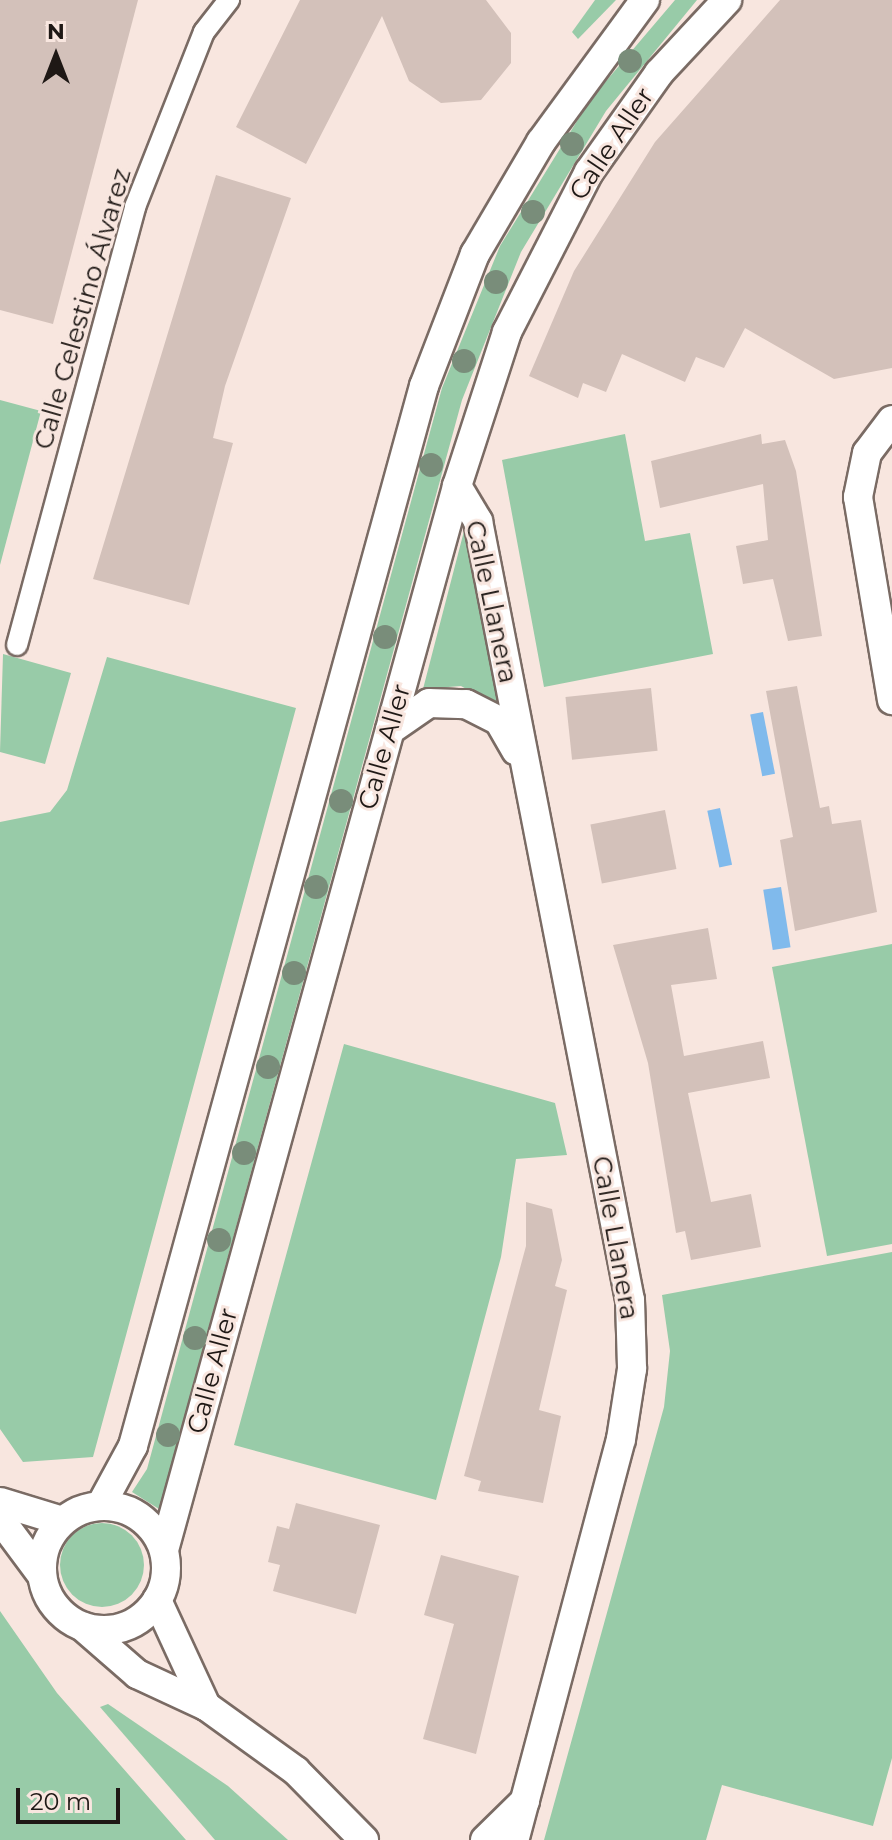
<!DOCTYPE html>
<html>
<head>
<meta charset="utf-8">
<style>
	body { margin:0 }
	#map { position:relative; width:892px; height:1840px; overflow:hidden; background:#f8e6df; font-family:Montserrat,sans-serif }
	div>[style] { position:absolute }
	.green>* { inset:0; background:#98cba8 }
	.round { border-radius:50% }
	.water>* { inset:0; background:#80baec; transform-origin:0 0 }
	.building>* { inset:0; background:#d3c1ba; transform-origin:0 0 }
	.roads { filter:drop-shadow(2px 0 #7a6b64) drop-shadow(-2px 0 #7a6b64) drop-shadow(0 2px #7a6b64) drop-shadow(0 -2px #7a6b64) }
	.pedestrian>* { height:20px; margin:-10px; padding:0 10px; transform-origin:10px; border-radius:10px; background:#fff }
	.minor>* { height:28px; margin:-14px; padding:0 14px; transform-origin:14px; border-radius:14px; background:#fff }
	.minor>.ring { margin:-14px; padding:0; box-sizing:content-box; background:none; border:28px solid #fff; border-radius:50% }
	.trees>* { width:24px; height:24px; margin:-12px; border-radius:50%; background:#798d7a }
	span { translate:-50% -50%; white-space:nowrap; text-align:center; line-height:1.15; -webkit-text-stroke:6px #f8e6df; paint-order:stroke }
	.street-label { font-size:26px; color:#1e1815 }
	.north { position:absolute; left:16px; top:16px; width:80px; height:80px; -webkit-text-stroke:6px #f8e6df; paint-order:stroke; rotate:0deg; font-size:22px; font-weight:700; line-height:32px; text-align:center; color:#1e1815 }
	.north::after { content:''; display:block; margin:auto; width:28px; height:36px; background:#1e1815; clip-path:polygon(50% 0,100% 100%,50% 72%,0 100%) }
	.scale { position:absolute; left:16px; top:1788px; width:104px; height:36px; box-sizing:border-box; border:4px solid #1e1815; border-top:0; padding-left:10px; font-size:24px; line-height:28px; white-space:nowrap; color:#1e1815; -webkit-text-stroke:6px #f8e6df; paint-order:stroke }
</style>
</head>
<body>
<div id="map">
	<div class="green">
		<i style="clip-path:polygon(595px 0,616px 0,578px 39px,572px 32px)"></i>
		<i style="clip-path:polygon(675px 0,697px 0,606px 111px,521px 252px,462px 400px,159px 1509px,132px 1492px,147px 1469px,442px 388px,500px 246px,590px 100px)"></i>
		<i style="clip-path:polygon(0 400px,41px 411px,0 565px)"></i>
		<i style="clip-path:polygon(625px 434px,645px 541px,690px 533px,713px 654px,544px 687px,502px 460px)"></i>
		<i style="clip-path:polygon(464px 531px,503px 709px,461px 686px,423px 689px)"></i>
		<i style="clip-path:polygon(3px 654px,71px 673px,45px 764px,0 752px)"></i>
		<i style="clip-path:polygon(107px 657px,296px 708px,93px 1457px,23px 1462px,0 1429px,0 822px,50px 812px,67px 790px)"></i>
		<i style="clip-path:polygon(892px 944px,892px 1244px,827px 1256px,772px 967px)"></i>
		<i style="clip-path:polygon(344px 1044px,555px 1103px,567px 1155px,516px 1159px,501px 1257px,436px 1500px,234px 1445px)"></i>
		<i style="clip-path:polygon(892px 1252px,892px 1758px,873px 1826px,722px 1785px,706px 1840px,544px 1840px,664px 1407px,670px 1351px,662px 1295px)"></i>
		<i class="round" style="left:60px;top:1523px;width:84px;height:84px"></i>
		<i style="clip-path:polygon(0 1611px,57px 1693px,186px 1840px,0 1840px)"></i>
		<i style="clip-path:polygon(108px 1704px,228px 1786px,288px 1840px,215px 1840px,100px 1707px)"></i>
	</div>
	<div class="water">
		<i style="left:763px;top:712px;width:63px;height:13px;rotate:79deg"></i>
		<i style="left:720px;top:808px;width:58px;height:13px;rotate:78deg"></i>
		<i style="left:781px;top:887px;width:61px;height:18px;rotate:81deg"></i>
	</div>
	<div class="building">
		<i style="clip-path:polygon(0 0,138px 0,53px 324px,0 310px)"></i>
		<i style="clip-path:polygon(300px 0,486px 0,511px 33px,511px 63px,481px 100px,441px 103px,409px 81px,382px 16px,306px 164px,236px 127px)"></i>
		<i style="clip-path:polygon(780px 0,892px 0,892px 368px,834px 379px,745px 328px,724px 368px,696px 357px,685px 382px,622px 354px,606px 392px,583px 383px,578px 398px,529px 376px,574px 271px,655px 142px)"></i>
		<i style="clip-path:polygon(216px 175px,291px 198px,225px 386px,213px 438px,233px 443px,189px 605px,93px 579px)"></i>
		<i style="clip-path:polygon(761px 434px,762px 444px,785px 440px,796px 471px,822px 636px,788px 641px,773px 579px,743px 584px,736px 546px,768px 540px,763px 484px,660px 508px,651px 461px)"></i>
		<i style="clip-path:polygon(797px 686px,820px 808px,829px 806px,832px 824px,861px 820px,877px 912px,795px 931px,780px 840px,793px 837px,766px 691px)"></i>
		<i style="left:651px;top:688px;width:63px;height:86px;rotate:84deg"></i>
		<i style="left:665px;top:810px;width:60px;height:76px;rotate:79deg"></i>
		<i style="clip-path:polygon(708px 928px,717px 979px,671px 985px,684px 1056px,763px 1041px,770px 1078px,688px 1093px,711px 1202px,751px 1194px,761px 1247px,691px 1260px,685px 1231px,676px 1233px,648px 1063px,613px 945px)"></i>
		<i style="clip-path:polygon(526px 1202px,552px 1209px,562px 1260px,555px 1286px,567px 1290px,539px 1410px,561px 1416px,543px 1503px,478px 1491px,481px 1481px,464px 1476px,526px 1246px)"></i>
		<i style="clip-path:polygon(296px 1503px,380px 1525px,356px 1614px,273px 1591px,280px 1565px,268px 1562px,277px 1526px,289px 1529px)"></i>
		<i style="clip-path:polygon(441px 1555px,519px 1576px,476px 1754px,423px 1739px,454px 1624px,424px 1615px)"></i>
	</div>
	<div class="roads">
		<div class="pedestrian">
			<i style="left:17px;top:645px;width:454px;rotate:-74.9deg"></i>
			<i style="left:135px;top:207px;width:188px;rotate:-68.5deg"></i>
			<i style="left:204px;top:32px;width:41px;rotate:-52deg"></i>
		</div>
		<div class="minor">
			<i style="left:892px;top:420px;width:41px;rotate:127.1deg"></i>
			<i style="left:867px;top:453px;width:45px;rotate:101.6deg"></i>
			<i style="left:858px;top:497px;width:206px;rotate:80.5deg"></i>
			<i style="left:457px;top:486px;width:41px;rotate:59deg"></i>
			<i style="left:478px;top:521px;width:794px;rotate:78.96deg"></i>
			<i style="left:630px;top:1300px;width:69px;rotate:88.3deg"></i>
			<i style="left:632px;top:1369px;width:71px;rotate:98.9deg"></i>
			<i style="left:621px;top:1439px;width:415px;rotate:104.9deg"></i>
			<i style="left:390px;top:730px;width:47px;rotate:-34.7deg"></i>
			<i style="left:429px;top:703px;width:37px;rotate:2deg"></i>
			<i style="left:466px;top:704px;width:37px;rotate:27deg"></i>
			<i style="left:499px;top:721px;width:34px;rotate:60deg"></i>
			<i style="left:0;top:1502px;width:65px;rotate:17deg"></i>
			<i style="left:101px;top:1505px;width:67px;rotate:-61.5deg"></i>
			<i style="left:133px;top:1446px;width:1099px;rotate:-74.65deg"></i>
			<i style="left:424px;top:386px;width:142px;rotate:-68.9deg"></i>
			<i style="left:475px;top:254px;width:130px;rotate:-59.5deg"></i>
			<i style="left:541px;top:142px;width:176px;rotate:-53.8deg"></i>
			<i class="ring" style="left:42px;top:1506px;width:96px;height:96px"></i>
			<i style="left:0;top:1519px;width:69px;rotate:53.3deg"></i>
			<i style="left:164px;top:1550px;width:1104px;rotate:-74.6deg"></i>
			<i style="left:457px;top:486px;width:162px;rotate:-72deg"></i>
			<i style="left:507px;top:332px;width:180px;rotate:-62.9deg"></i>
			<i style="left:589px;top:172px;width:121px;rotate:-54.7deg"></i>
			<i style="left:659px;top:73px;width:100px;rotate:-47deg"></i>
			<i style="left:157px;top:1600px;width:117px;rotate:65.2deg"></i>
			<i style="left:83px;top:1627px;width:72px;rotate:41deg"></i>
			<i style="left:137px;top:1674px;width:76px;rotate:24.9deg"></i>
			<i style="left:206px;top:1706px;width:111px;rotate:35.8deg"></i>
			<i style="left:296px;top:1771px;width:97px;rotate:45.4deg"></i>
			<i style="left:485px;top:1840px;width:56px;rotate:-44.3deg"></i>
		</div>
	</div>
	<div class="trees">
		<i style="left:630px;top:61px"></i>
		<i style="left:572px;top:144px"></i>
		<i style="left:533px;top:212px"></i>
		<i style="left:496px;top:282px"></i>
		<i style="left:464px;top:361px"></i>
		<i style="left:431px;top:465px"></i>
		<i style="left:385px;top:637px"></i>
		<i style="left:341px;top:801px"></i>
		<i style="left:316px;top:887px"></i>
		<i style="left:294px;top:973px"></i>
		<i style="left:268px;top:1067px"></i>
		<i style="left:244px;top:1153px"></i>
		<i style="left:219px;top:1240px"></i>
		<i style="left:195px;top:1338px"></i>
		<i style="left:168px;top:1435px"></i>
	</div>
	<div class="street-label">
		<span style="left:612px;top:144px;rotate:-56deg">Calle Aller</span>
		<span style="left:83px;top:309px;rotate:-74deg">Calle Celestino Álvarez</span>
		<span style="left:491px;top:602px;rotate:78deg">Calle Llanera</span>
		<span style="left:385px;top:747px;rotate:-74deg">Calle Aller</span>
		<span style="left:615px;top:1238px;rotate:80deg">Calle Llanera</span>
		<span style="left:213px;top:1371px;rotate:-75deg">Calle Aller</span>
	</div>
	<div class="north">N</div>
	<div class="scale">20 m</div>
</div>
</body>
</html>
